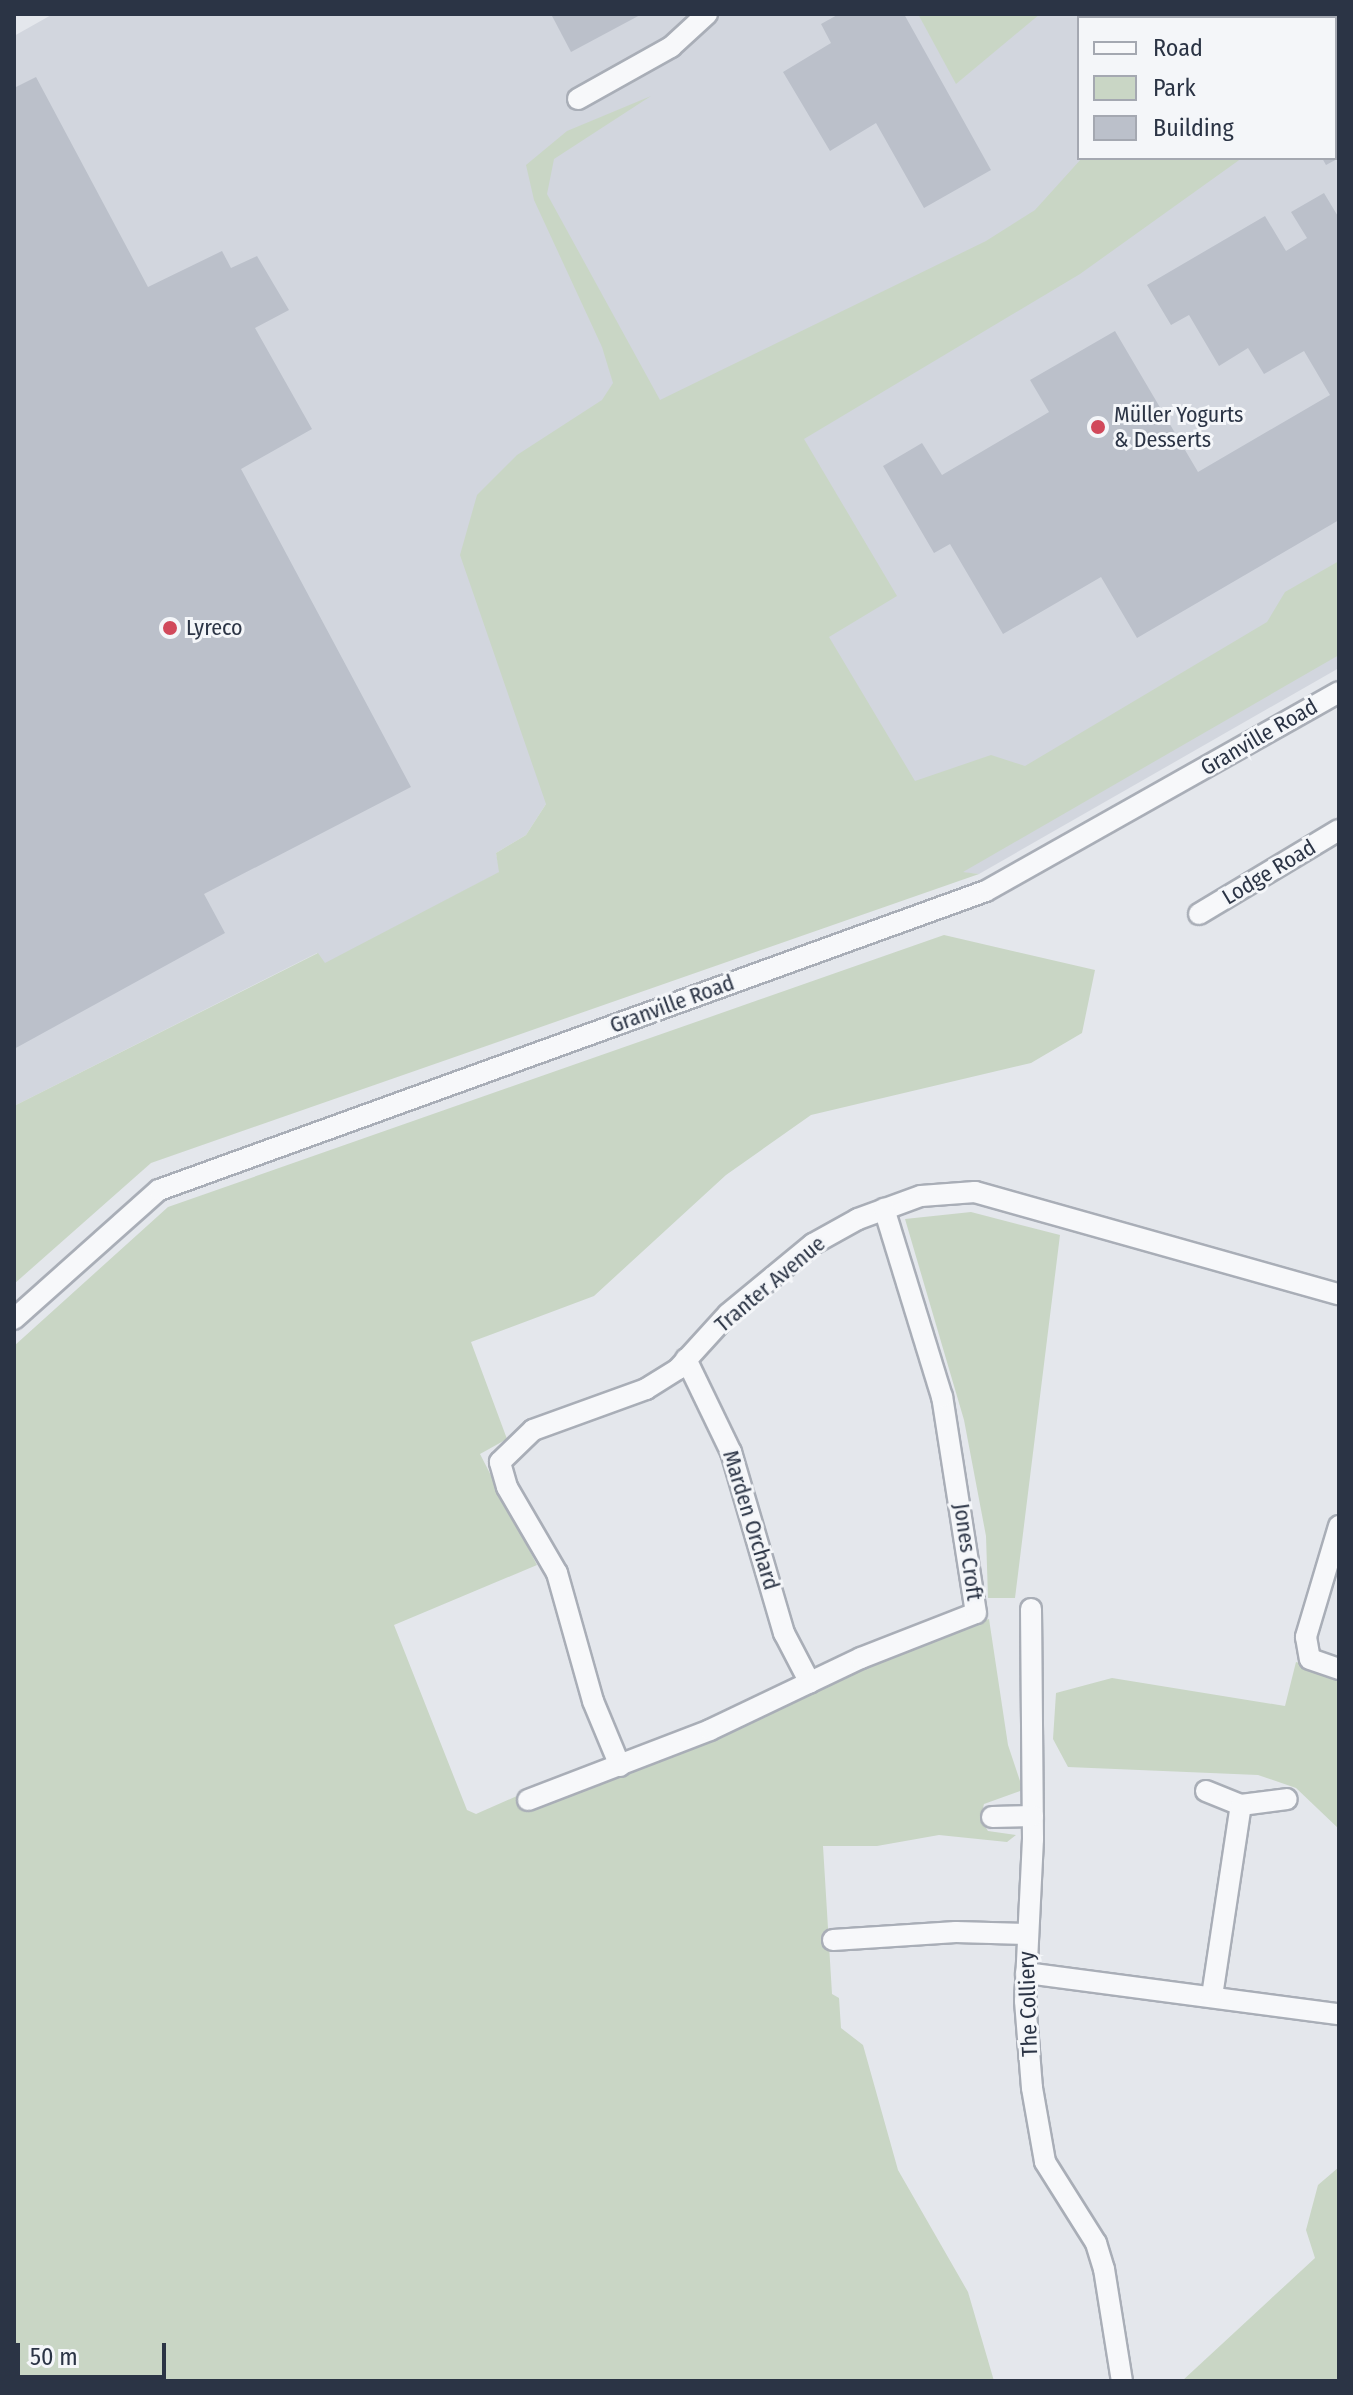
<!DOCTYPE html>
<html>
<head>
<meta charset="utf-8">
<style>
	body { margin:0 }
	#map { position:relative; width:1353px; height:2395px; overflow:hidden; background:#e4e7ec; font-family:"Fira Sans Condensed",sans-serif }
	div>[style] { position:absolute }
	.built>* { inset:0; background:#d2d6de }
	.green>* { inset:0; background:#c9d6c5 }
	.building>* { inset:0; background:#bbc0ca }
	.roads { filter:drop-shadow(2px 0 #a9aeb7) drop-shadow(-2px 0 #a9aeb7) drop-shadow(0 2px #a9aeb7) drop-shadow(0 -2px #a9aeb7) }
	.minor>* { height:20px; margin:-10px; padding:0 10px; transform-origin:10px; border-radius:10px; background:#f7f8fa }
	.dots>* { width:22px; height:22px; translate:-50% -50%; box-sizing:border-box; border:4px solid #f4f6f9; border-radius:50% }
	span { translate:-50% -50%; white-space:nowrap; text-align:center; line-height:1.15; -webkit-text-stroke:6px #f4f6f9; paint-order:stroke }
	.poi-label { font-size:22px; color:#2b3445 }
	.left { translate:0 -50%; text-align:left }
	.street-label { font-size:22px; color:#2b3445 }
	.frame { position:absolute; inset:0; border:16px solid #2b3445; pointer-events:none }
	.legend { position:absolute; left:1077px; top:16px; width:260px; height:144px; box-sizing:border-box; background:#f4f6f9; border:2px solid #a4a8b1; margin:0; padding:10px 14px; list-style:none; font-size:24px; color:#2b3445 }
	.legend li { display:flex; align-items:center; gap:16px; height:40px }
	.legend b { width:40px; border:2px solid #a4a8b1 }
	.scale { position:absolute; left:16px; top:2343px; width:150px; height:36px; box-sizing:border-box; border:4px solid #2b3445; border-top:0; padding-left:10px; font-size:24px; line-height:28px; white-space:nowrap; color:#2b3445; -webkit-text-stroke:6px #f4f6f9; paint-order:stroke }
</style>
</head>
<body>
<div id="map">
	<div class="built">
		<i style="clip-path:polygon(evenodd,53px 14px,1339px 14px,1339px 668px,979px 874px,658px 845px,546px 804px,526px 835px,496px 853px,500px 872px,325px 964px,317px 953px,14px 1106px,14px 36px,53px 14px,1079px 18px,1335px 18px,1335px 158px,1079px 158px,1079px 18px)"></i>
	</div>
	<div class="green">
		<i style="clip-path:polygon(918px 14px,1040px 14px,956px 84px)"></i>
		<i style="clip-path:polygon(1235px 14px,1339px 14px,1339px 79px,1335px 83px,1335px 18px,1231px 18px)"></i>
		<i style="clip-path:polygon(651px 96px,554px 159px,547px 194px,660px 400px,986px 241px,1035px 210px,1082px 158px,1242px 158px,1080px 274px,804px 439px,897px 596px,829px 637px,915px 781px,991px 755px,1025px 766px,1267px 622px,1285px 592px,1339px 561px,1339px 655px,963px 872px,979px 874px,151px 1163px,14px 1284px,14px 1106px,318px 953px,325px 963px,499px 872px,496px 853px,526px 835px,546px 804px,460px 555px,477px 495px,517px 455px,602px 400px,613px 383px,602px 347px,534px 200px,526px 165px,567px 131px)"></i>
		<i style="clip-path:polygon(944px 935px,1095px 970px,1082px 1033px,1031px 1063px,811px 1115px,726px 1175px,594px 1296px,471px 1342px,507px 1439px,480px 1454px,537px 1565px,394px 1625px,467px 1810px,476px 1814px,526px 1792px,532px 1811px,709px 1742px,910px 1643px,989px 1619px,1008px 1745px,1023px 1790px,984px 1804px,980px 1819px,988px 1831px,1016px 1835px,1007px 1842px,939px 1835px,877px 1846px,823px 1846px,832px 1994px,839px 1998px,841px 2028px,863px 2045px,898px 2170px,968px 2292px,994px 2381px,14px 2381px,14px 1346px,168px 1207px)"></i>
		<i style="clip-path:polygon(971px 1212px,1060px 1235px,1015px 1598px,988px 1598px,986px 1536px,964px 1420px,905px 1219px)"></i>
		<i style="clip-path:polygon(1296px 1662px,1339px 1675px,1339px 1829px,1296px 1788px,1258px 1775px,1068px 1767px,1053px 1739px,1056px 1693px,1112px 1678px,1285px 1706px)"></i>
		<i style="clip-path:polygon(1339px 2167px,1339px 2381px,1182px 2381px,1315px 2258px,1306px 2230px,1318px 2185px)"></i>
	</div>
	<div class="building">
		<i style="clip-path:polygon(551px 14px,642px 14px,571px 52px)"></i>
		<i style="clip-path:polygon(839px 14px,904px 14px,991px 170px,924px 208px,876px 123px,830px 151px,783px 72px,831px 43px,821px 24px)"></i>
		<i style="clip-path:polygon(36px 77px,148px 287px,222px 251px,231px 268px,257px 256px,289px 310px,255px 328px,312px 429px,241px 469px,411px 787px,204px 894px,225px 933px,14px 1049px,14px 88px)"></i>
		<i style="clip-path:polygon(1339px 127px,1339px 158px,1326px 165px,1322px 158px,1335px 158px)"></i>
		<i style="clip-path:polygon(1324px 193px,1339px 218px,1339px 520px,1137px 638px,1101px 577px,1003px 634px,950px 544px,934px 553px,883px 466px,922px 443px,942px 475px,1049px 412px,1030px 380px,1115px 331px,1198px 472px,1330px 395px,1304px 351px,1264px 374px,1248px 348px,1219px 366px,1189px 315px,1171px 325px,1147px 285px,1265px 216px,1286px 251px,1307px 238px,1291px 212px)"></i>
	</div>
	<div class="roads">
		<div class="minor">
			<i style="left:578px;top:99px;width:107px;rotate:-29.2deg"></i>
			<i style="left:671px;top:47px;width:49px;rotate:-42.5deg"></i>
			<i style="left:1199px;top:914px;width:163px;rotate:-31deg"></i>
			<i style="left:14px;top:1319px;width:194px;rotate:-41.7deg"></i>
			<i style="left:159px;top:1190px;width:879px;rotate:-19.88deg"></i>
			<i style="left:986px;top:891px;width:405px;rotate:-29.4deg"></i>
			<i style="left:686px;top:1359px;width:103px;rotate:64.2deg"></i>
			<i style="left:731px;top:1452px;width:189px;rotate:73.7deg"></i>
			<i style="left:784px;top:1633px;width:56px;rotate:62.5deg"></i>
			<i style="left:1339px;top:1526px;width:116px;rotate:106.6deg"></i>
			<i style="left:1306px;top:1637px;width:22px;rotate:80deg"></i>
			<i style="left:1310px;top:1659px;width:31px;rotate:19deg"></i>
			<i style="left:1031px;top:1609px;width:230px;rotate:89.5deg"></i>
			<i style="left:1033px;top:1839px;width:162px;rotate:92.8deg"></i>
			<i style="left:1025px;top:2001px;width:87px;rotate:85.4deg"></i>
			<i style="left:1032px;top:2088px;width:75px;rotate:80deg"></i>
			<i style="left:1045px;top:2162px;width:96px;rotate:57.8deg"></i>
			<i style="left:1096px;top:2243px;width:27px;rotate:73deg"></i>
			<i style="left:1104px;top:2269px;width:113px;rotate:80.9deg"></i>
			<i style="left:620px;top:1766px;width:70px;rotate:-112.6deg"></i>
			<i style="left:593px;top:1701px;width:133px;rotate:-105.7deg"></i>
			<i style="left:557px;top:1573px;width:99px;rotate:-120.2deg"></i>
			<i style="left:507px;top:1487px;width:26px;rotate:-106deg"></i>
			<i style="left:500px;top:1462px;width:46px;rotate:-44.1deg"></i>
			<i style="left:533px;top:1430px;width:120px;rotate:-19.9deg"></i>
			<i style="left:646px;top:1389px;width:38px;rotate:-32deg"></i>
			<i style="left:678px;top:1369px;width:74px;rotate:-47.7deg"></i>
			<i style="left:728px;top:1314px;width:110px;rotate:-39.5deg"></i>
			<i style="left:813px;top:1244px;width:51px;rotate:-29.1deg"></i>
			<i style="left:858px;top:1219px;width:67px;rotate:-20.1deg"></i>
			<i style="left:921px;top:1196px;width:54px;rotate:-4.2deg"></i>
			<i style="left:975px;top:1192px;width:378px;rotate:15.7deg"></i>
			<i style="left:1206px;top:1791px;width:38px;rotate:22deg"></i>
			<i style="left:1241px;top:1805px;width:46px;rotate:-7.4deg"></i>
			<i style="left:528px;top:1800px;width:195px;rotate:-21deg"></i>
			<i style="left:710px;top:1730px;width:167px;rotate:-25.5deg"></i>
			<i style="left:861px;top:1658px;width:123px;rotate:-21.4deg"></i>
			<i style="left:976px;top:1613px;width:219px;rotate:-98.9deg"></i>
			<i style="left:942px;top:1397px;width:197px;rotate:-107.1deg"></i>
			<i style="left:992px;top:1817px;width:41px;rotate:-1.4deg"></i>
			<i style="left:833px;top:1940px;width:123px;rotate:-3.7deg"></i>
			<i style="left:956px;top:1932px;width:70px;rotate:1.6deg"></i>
			<i style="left:1026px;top:1973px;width:316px;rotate:7.5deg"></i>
			<i style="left:1212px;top:1996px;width:193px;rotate:-81.4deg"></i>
		</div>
	</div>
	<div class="dots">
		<i style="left:1098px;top:427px;background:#d1495b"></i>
		<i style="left:170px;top:628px;background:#d1495b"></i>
	</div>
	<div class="poi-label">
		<span class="left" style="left:1114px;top:427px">Müller Yogurts<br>&amp; Desserts</span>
		<span class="left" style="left:186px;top:628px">Lyreco</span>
	</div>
	<div class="street-label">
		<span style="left:1259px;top:737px;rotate:-30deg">Granville Road</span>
		<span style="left:1269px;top:872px;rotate:-31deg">Lodge Road</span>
		<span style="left:672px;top:1004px;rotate:-20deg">Granville Road</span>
		<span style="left:770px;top:1284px;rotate:-40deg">Tranter Avenue</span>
		<span style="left:751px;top:1520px;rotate:73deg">Marden Orchard</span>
		<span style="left:968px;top:1552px;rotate:82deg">Jones Croft</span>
		<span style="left:1028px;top:2004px;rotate:-92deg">The Colliery</span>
	</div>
	<div class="frame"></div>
	<ul class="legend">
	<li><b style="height:10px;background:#f7f8fa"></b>Road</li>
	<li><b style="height:22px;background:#c9d6c5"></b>Park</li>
	<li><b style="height:22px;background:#bbc0ca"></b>Building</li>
	</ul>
	<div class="scale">50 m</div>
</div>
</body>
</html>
